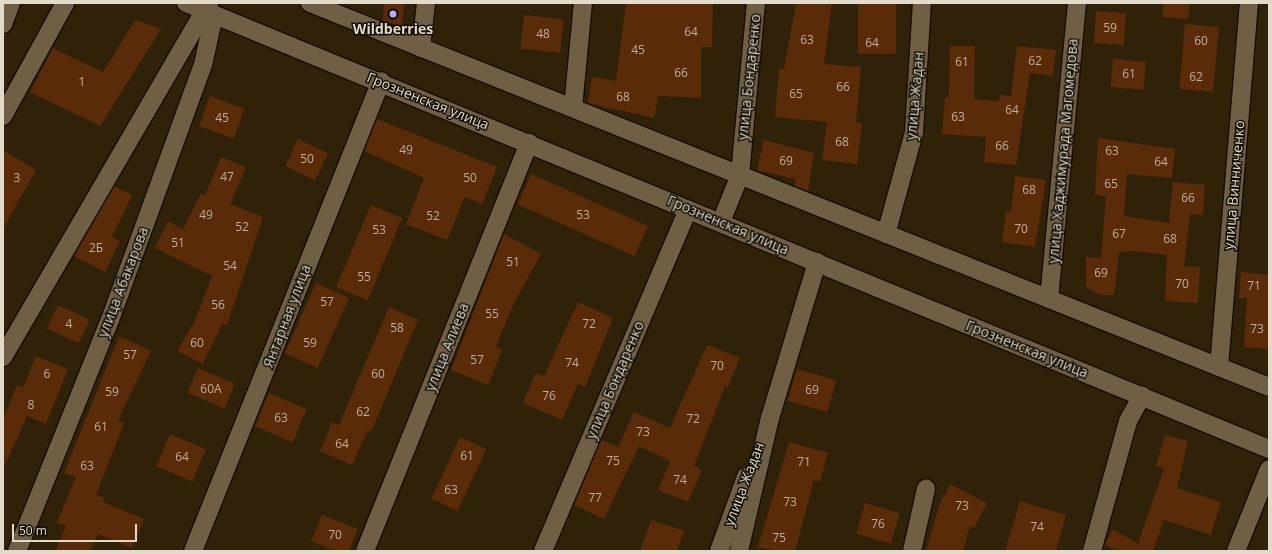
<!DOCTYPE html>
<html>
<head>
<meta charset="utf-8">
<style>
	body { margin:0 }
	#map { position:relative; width:1272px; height:554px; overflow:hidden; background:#2f2208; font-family:"Open Sans",sans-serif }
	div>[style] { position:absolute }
	.building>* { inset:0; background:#5a2b09; transform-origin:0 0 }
	.roads { filter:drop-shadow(1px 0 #170b00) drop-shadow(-1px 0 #170b00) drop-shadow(0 1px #170b00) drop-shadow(0 -1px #170b00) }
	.minor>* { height:18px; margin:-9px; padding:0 9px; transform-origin:9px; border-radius:9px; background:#6f6045 }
	.dots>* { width:11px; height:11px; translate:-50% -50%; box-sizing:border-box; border:2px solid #120d04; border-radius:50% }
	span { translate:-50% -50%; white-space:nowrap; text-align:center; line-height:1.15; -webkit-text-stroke:3px #120d04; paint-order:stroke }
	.number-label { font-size:12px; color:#c0ae9a }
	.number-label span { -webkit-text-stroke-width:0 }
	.poi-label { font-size:14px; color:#e2dacb; font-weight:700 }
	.street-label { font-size:14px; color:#e2dacb }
	.frame { position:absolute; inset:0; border:4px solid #e2dacb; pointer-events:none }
	.scale { position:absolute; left:12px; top:524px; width:125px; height:18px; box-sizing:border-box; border:2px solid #e2dacb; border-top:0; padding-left:5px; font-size:12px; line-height:14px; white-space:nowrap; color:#e2dacb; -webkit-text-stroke:3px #120d04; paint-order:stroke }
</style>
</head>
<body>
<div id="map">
	<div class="building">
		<i style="clip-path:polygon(384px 3px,404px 3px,402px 26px,383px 21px)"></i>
		<i style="clip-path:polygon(626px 3px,713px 3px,712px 47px,701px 47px,701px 98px,658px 96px,654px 118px,588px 103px,592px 77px,616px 81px)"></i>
		<i style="clip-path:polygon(796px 3px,832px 3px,824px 64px,861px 67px,856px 123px,862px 123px,857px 164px,822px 160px,827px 122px,775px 117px,779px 68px,784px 69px)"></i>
		<i style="left:858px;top:3px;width:38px;height:51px"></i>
		<i style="clip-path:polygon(1163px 3px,1190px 3px,1188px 19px,1162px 17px)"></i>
		<i style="left:1096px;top:11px;width:30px;height:32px;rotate:4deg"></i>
		<i style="left:524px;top:15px;width:40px;height:34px;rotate:6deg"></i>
		<i style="clip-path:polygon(135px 20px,161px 29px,100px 126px,30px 92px,53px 48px,103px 72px)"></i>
		<i style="left:1185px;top:24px;width:34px;height:65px;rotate:5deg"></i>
		<i style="clip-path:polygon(950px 46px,975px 46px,974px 99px,999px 101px,1000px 95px,1011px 96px,1017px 46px,1056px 50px,1053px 76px,1030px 73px,1016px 165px,984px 162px,986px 137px,942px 134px,945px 97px,949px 97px)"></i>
		<i style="left:1113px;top:59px;width:33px;height:28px;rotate:5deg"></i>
		<i style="left:210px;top:96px;width:37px;height:32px;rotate:20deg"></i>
		<i style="clip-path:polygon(377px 119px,497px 167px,482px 204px,465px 197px,447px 240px,406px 224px,424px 178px,364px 151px)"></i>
		<i style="clip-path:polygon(1098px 138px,1175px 149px,1172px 178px,1127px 174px,1124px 216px,1169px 223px,1173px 182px,1205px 185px,1203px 215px,1190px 214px,1184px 266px,1200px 267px,1198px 303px,1165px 301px,1167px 255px,1134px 251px,1119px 252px,1114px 295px,1101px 295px,1086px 287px,1086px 257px,1101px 258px,1106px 196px,1095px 195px)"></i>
		<i style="left:298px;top:139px;width:33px;height:30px;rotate:25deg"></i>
		<i style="clip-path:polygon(764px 140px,814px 153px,808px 191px,795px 186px,795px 179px,757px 170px)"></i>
		<i style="clip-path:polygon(3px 150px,36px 170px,3px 229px)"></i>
		<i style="clip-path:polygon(221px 157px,246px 167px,230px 204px,263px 217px,227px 325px,222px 324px,203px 364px,177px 351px,194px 323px,212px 276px,155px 248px,168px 221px,183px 229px,201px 193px,205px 195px)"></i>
		<i style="left:531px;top:174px;width:128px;height:33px;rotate:24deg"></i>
		<i style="clip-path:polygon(1015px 176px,1046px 180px,1035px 247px,1002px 242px,1006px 211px,1011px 212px)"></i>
		<i style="clip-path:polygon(114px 186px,132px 195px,112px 237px,120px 241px,105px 272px,74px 256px)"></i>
		<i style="left:371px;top:205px;width:34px;height:89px;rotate:23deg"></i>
		<i style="clip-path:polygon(504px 234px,541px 254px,513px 305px,496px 347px,502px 350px,488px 385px,451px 370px)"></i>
		<i style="clip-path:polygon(1241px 272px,1269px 275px,1269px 349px,1244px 347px,1247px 298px,1239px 298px)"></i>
		<i style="left:316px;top:283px;width:36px;height:77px;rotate:24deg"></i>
		<i style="clip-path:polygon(578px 302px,613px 318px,585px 387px,578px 384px,562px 420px,523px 403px,536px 373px,544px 376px)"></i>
		<i style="left:58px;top:305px;width:35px;height:26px;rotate:25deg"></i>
		<i style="clip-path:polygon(389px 307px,418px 320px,371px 432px,368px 430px,352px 465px,320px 451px,332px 422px,339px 425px)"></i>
		<i style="clip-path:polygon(119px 336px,151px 351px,118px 420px,124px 423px,96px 495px,104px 498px,103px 502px,144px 519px,132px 548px,98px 534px,90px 551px,55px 551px,66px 526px,57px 522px,76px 477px,64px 473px)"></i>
		<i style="clip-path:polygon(707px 345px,740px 358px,728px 387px,725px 386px,694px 466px,702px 470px,688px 502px,658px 490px,670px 461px,639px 446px,604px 519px,574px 505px,601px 440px,618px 447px,634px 412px,670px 428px)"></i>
		<i style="clip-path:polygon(36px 356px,68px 369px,46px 424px,27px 416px,3px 469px,3px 419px,17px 385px,23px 387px)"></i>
		<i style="left:198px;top:368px;width:40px;height:27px;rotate:23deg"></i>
		<i style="left:797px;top:369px;width:41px;height:33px;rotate:16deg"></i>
		<i style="left:269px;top:393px;width:41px;height:36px;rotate:23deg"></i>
		<i style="left:170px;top:434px;width:39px;height:35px;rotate:23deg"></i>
		<i style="clip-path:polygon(1165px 435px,1188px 441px,1177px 488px,1221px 502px,1211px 535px,1164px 520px,1153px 551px,1118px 551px,1105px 545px,1113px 529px,1138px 544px,1164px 468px,1156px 466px)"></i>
		<i style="left:460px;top:437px;width:29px;height:68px;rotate:25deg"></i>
		<i style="clip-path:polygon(789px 442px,828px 453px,820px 482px,814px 480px,795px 551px,777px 551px,758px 547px)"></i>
		<i style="clip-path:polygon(950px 484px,987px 503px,974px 528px,970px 526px,963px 551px,926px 551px,939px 506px)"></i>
		<i style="clip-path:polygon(1020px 501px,1066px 515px,1056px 551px,1005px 551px)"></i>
		<i style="left:865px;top:503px;width:36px;height:32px;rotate:16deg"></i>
		<i style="clip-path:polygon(322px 515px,358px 529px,349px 551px,335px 551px,311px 541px)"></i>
		<i style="clip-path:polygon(651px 520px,684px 531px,677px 551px,640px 551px)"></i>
	</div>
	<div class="roads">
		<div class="minor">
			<i style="left:186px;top:3px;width:1171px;rotate:22.38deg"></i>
			<i style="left:310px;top:3px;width:1033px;rotate:21.82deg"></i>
			<i style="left:3px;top:24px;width:22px;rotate:-69deg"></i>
			<i style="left:421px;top:48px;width:45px;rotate:-83.7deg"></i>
			<i style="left:573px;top:108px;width:105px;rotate:-84.6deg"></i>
			<i style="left:3px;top:116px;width:129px;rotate:-61.2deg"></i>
			<i style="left:721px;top:222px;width:51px;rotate:-68deg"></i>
			<i style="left:740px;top:175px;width:173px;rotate:-84.7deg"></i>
			<i style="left:886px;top:234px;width:106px;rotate:-74.6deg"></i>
			<i style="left:914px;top:132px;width:129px;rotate:-86.5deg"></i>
			<i style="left:1049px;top:299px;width:297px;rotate:-84.6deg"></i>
			<i style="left:3px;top:357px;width:410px;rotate:-59.8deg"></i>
			<i style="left:1219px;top:367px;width:365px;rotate:-85.3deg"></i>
			<i style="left:17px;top:551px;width:249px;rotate:-68.1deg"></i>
			<i style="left:110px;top:320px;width:271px;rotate:-70deg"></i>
			<i style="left:203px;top:65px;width:42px;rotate:-77.6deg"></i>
			<i style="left:212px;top:24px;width:16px;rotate:-108deg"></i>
			<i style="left:193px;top:551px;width:506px;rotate:-68.2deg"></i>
			<i style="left:365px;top:551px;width:440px;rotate:-68.1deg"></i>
			<i style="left:543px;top:551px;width:371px;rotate:-67deg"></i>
			<i style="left:719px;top:551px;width:79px;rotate:-70deg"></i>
			<i style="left:739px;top:551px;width:137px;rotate:-76.9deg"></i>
			<i style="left:770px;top:418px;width:163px;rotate:-73.2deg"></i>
			<i style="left:912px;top:551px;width:64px;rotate:-77.3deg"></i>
			<i style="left:1092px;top:551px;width:135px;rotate:-74.5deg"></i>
			<i style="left:1128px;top:421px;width:29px;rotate:-61deg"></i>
			<i style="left:1236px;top:551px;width:88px;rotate:-68.1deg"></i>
		</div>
	</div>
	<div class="dots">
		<i style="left:393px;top:14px;background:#b2adf9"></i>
	</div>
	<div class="number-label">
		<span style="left:1110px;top:28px">59</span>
		<span style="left:691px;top:32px">64</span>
		<span style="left:543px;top:34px">48</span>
		<span style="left:807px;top:40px">63</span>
		<span style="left:1201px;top:41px">60</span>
		<span style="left:872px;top:43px">64</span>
		<span style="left:638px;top:50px">45</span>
		<span style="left:1035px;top:61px">62</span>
		<span style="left:962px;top:62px">61</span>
		<span style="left:681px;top:73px">66</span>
		<span style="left:1129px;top:74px">61</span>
		<span style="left:1196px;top:77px">62</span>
		<span style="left:82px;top:82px">1</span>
		<span style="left:843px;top:87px">66</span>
		<span style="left:796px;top:94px">65</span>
		<span style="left:623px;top:97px">68</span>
		<span style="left:1012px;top:110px">64</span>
		<span style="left:958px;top:117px">63</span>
		<span style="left:222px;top:118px">45</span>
		<span style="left:842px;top:142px">68</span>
		<span style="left:1002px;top:146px">66</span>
		<span style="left:406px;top:150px">49</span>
		<span style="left:1112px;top:151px">63</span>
		<span style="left:307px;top:159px">50</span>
		<span style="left:786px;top:161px">69</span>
		<span style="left:1161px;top:162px">64</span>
		<span style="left:227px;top:177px">47</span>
		<span style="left:17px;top:178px">3</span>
		<span style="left:470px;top:178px">50</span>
		<span style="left:1111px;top:184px">65</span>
		<span style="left:1029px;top:190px">68</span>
		<span style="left:1188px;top:198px">66</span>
		<span style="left:206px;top:215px">49</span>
		<span style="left:583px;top:215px">53</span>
		<span style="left:433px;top:216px">52</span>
		<span style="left:242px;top:227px">52</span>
		<span style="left:1021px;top:229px">70</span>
		<span style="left:379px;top:230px">53</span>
		<span style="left:1119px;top:234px">67</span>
		<span style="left:1170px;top:239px">68</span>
		<span style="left:178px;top:243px">51</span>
		<span style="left:96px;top:248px">2Б</span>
		<span style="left:513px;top:262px">51</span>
		<span style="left:230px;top:266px">54</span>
		<span style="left:1101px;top:273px">69</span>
		<span style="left:364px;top:277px">55</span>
		<span style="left:1182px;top:284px">70</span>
		<span style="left:1254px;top:286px">71</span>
		<span style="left:327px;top:302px">57</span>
		<span style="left:218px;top:305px">56</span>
		<span style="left:492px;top:314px">55</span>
		<span style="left:69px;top:324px">4</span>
		<span style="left:589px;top:324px">72</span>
		<span style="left:397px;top:328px">58</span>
		<span style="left:1257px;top:329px">73</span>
		<span style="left:197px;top:343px">60</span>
		<span style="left:310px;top:343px">59</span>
		<span style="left:130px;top:355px">57</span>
		<span style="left:477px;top:360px">57</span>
		<span style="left:572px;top:363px">74</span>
		<span style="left:717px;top:366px">70</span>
		<span style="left:47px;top:374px">6</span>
		<span style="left:378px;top:374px">60</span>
		<span style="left:211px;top:389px">60А</span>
		<span style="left:812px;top:390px">69</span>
		<span style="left:112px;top:392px">59</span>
		<span style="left:549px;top:396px">76</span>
		<span style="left:31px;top:405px">8</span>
		<span style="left:363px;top:412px">62</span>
		<span style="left:281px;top:418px">63</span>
		<span style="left:693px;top:419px">72</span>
		<span style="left:101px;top:427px">61</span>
		<span style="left:643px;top:432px">73</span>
		<span style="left:342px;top:444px">64</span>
		<span style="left:467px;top:456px">61</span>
		<span style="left:182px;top:457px">64</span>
		<span style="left:613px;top:461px">75</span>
		<span style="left:804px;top:462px">71</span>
		<span style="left:87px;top:466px">63</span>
		<span style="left:680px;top:480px">74</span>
		<span style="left:451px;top:490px">63</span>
		<span style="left:595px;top:498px">77</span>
		<span style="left:790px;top:502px">73</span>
		<span style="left:962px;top:506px">73</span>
		<span style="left:878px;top:524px">76</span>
		<span style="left:1037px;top:527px">74</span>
		<span style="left:335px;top:535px">70</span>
		<span style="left:779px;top:538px">75</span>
	</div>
	<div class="poi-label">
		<span style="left:393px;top:29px">Wildberries</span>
	</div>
	<div class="street-label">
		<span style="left:749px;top:77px;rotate:-84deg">улица Бондаренко</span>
		<span style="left:915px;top:96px;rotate:-85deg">улица Жадан</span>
		<span style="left:428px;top:101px;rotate:22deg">Грозненская улица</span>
		<span style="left:1063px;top:151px;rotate:-85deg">улица Хаджимурада Магомедова</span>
		<span style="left:1234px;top:185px;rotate:-85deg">улица Винниченко</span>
		<span style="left:728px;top:225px;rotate:23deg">Грозненская улица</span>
		<span style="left:123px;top:282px;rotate:-69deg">улица Абакарова</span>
		<span style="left:287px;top:316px;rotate:-69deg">Янтарная улица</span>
		<span style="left:447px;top:347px;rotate:-68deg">улица Алиева</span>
		<span style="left:1027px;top:349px;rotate:22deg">Грозненская улица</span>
		<span style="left:615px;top:380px;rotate:-67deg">улица Бондаренко</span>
		<span style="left:744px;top:484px;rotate:-69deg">улица Жадан</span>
	</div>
	<div class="frame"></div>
	<div class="scale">50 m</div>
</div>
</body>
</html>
